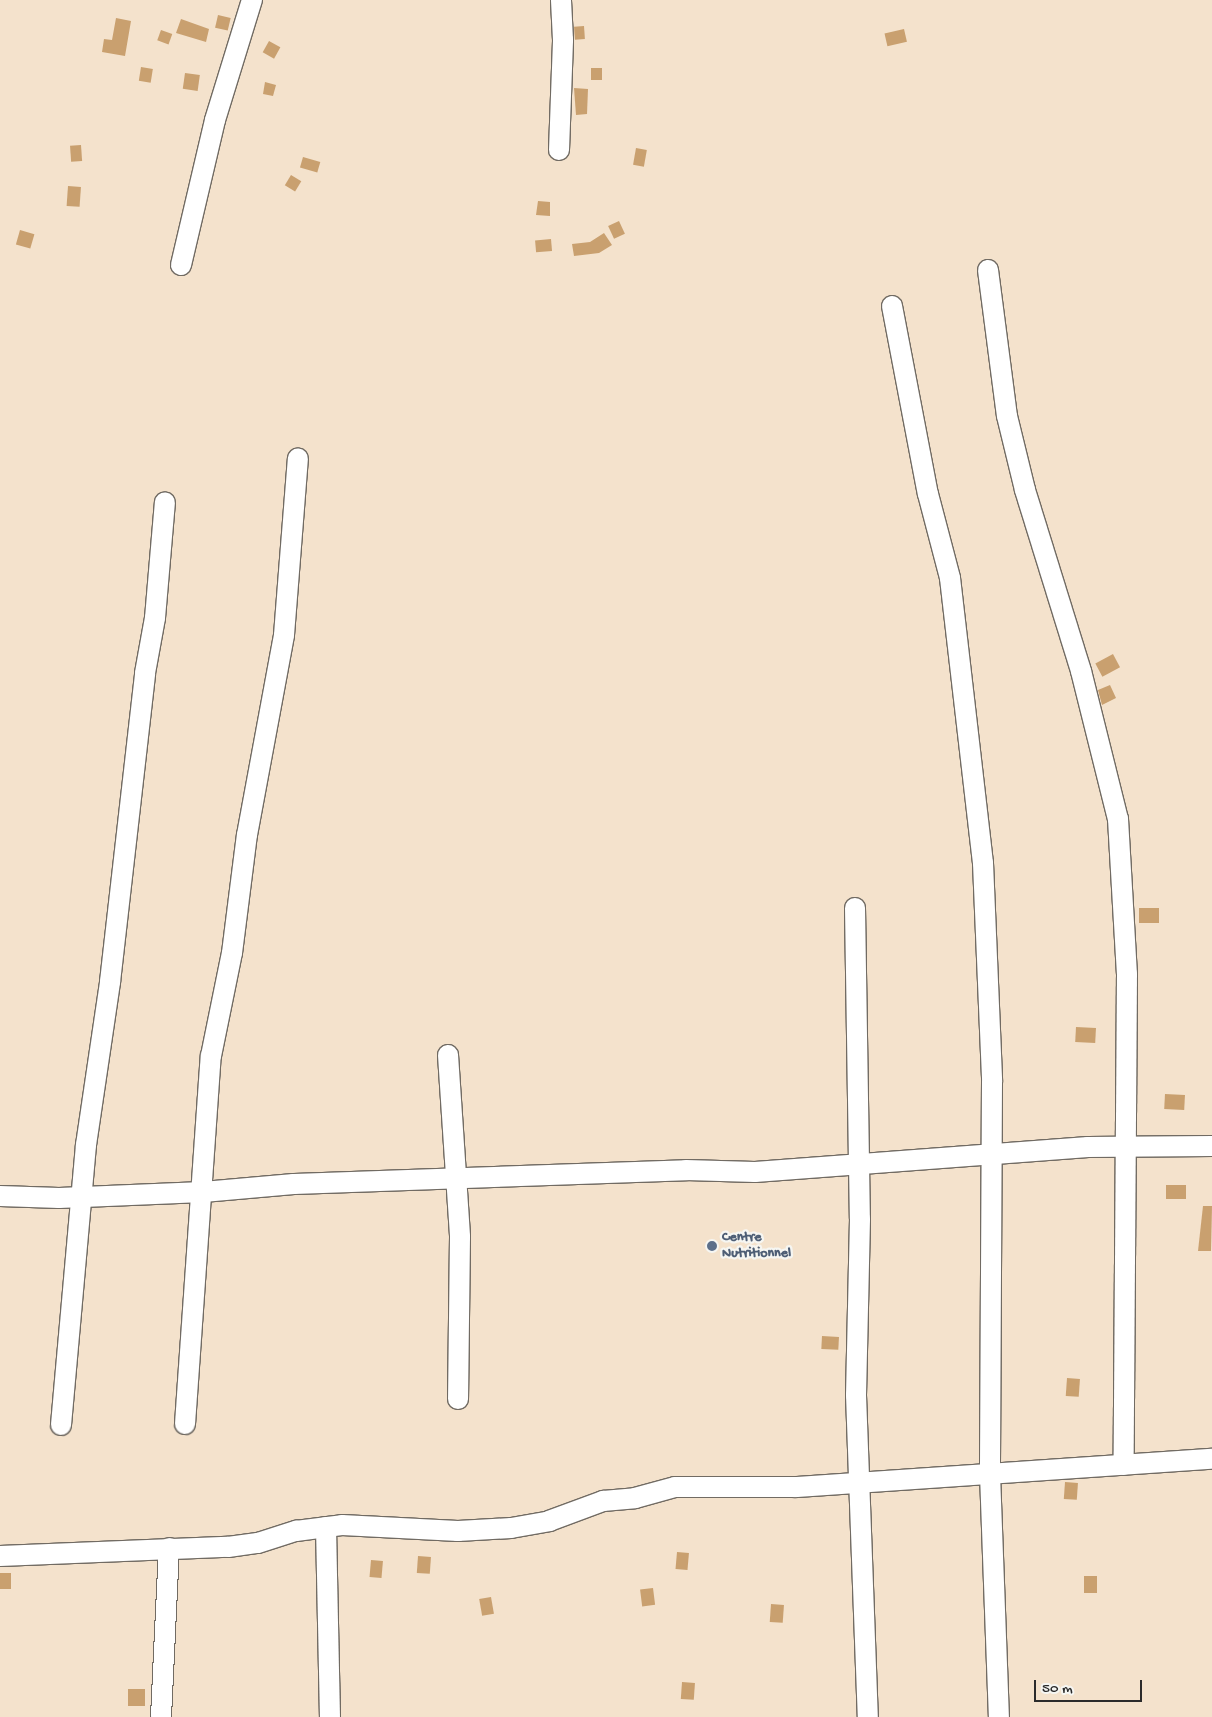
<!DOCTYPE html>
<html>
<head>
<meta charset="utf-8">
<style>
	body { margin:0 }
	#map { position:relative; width:1212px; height:1717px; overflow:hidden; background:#f4e2cc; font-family:"Gochi Hand",sans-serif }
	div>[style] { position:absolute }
	.building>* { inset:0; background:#c9a06f; transform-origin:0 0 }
	.roads { filter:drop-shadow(1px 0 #716b63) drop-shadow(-1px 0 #716b63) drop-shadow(0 1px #716b63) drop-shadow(0 -1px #716b63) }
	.minor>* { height:20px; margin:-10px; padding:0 10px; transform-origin:10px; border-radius:10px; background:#fff }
	.dots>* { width:14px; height:14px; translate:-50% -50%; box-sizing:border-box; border:2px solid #f6f6f2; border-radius:50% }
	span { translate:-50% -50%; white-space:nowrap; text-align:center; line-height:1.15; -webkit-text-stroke:4.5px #f6f6f2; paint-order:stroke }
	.service-label { font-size:14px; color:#4e5e75; font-weight:700 }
	.left { translate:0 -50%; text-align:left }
	.scale { position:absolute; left:1034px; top:1680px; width:108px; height:22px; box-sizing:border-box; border:2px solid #2b2b2b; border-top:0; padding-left:6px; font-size:15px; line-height:18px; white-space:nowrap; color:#2b2b2b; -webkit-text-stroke:4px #f6f6f2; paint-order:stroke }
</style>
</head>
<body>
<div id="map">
	<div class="building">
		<i style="left:218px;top:15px;width:13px;height:13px;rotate:13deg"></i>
		<i style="clip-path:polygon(116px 18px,131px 21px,125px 56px,102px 52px,104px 39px,112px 40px)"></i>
		<i style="clip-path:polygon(181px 19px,209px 29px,206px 42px,176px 33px)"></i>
		<i style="left:584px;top:26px;width:13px;height:10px;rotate:86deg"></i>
		<i style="left:904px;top:29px;width:13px;height:20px;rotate:77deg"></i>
		<i style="left:161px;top:30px;width:12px;height:11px;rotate:20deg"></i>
		<i style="left:269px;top:41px;width:13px;height:13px;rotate:29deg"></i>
		<i style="left:141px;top:67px;width:12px;height:14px;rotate:9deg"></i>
		<i style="left:591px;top:68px;width:11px;height:12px"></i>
		<i style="left:185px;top:73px;width:15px;height:16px;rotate:8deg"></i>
		<i style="clip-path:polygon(265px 82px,276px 85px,273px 96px,263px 94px)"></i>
		<i style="clip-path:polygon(574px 88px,588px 89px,587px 114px,576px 115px)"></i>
		<i style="left:81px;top:145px;width:16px;height:11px;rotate:86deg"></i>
		<i style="left:636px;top:148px;width:11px;height:17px;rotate:10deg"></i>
		<i style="left:303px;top:157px;width:18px;height:11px;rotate:16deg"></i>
		<i style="left:291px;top:175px;width:12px;height:12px;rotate:31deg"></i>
		<i style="left:68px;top:186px;width:13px;height:20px;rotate:4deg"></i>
		<i style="clip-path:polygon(538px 201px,550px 202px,550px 216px,536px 215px)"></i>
		<i style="left:619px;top:221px;width:14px;height:12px;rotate:65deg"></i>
		<i style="left:20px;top:230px;width:15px;height:15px;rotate:16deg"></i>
		<i style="clip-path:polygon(604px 233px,612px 245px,599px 253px,574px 256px,572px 244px,590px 242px)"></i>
		<i style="left:551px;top:239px;width:12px;height:16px;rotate:85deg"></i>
		<i style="left:1113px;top:654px;width:15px;height:20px;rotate:62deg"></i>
		<i style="clip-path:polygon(1110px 685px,1116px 698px,1102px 705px,1098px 690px)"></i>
		<i style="left:1139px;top:908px;width:20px;height:15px"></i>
		<i style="left:1076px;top:1027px;width:20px;height:15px;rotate:3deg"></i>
		<i style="left:1165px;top:1094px;width:20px;height:15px;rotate:3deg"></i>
		<i style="left:1166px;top:1185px;width:20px;height:14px"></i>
		<i style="clip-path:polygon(1203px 1206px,1212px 1206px,1211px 1251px,1198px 1251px)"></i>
		<i style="left:822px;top:1336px;width:17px;height:13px;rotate:3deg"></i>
		<i style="left:1067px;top:1378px;width:13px;height:18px;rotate:4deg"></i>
		<i style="left:1065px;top:1482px;width:13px;height:17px;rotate:4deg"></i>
		<i style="left:677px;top:1552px;width:12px;height:17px;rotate:5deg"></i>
		<i style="left:418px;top:1556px;width:13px;height:17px;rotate:4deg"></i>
		<i style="left:371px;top:1560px;width:12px;height:17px;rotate:5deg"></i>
		<i style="left:0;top:1573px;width:11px;height:16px"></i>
		<i style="left:1084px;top:1576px;width:13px;height:17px"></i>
		<i style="left:653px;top:1588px;width:17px;height:13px;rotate:83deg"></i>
		<i style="left:491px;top:1597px;width:17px;height:12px;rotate:80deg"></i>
		<i style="left:771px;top:1604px;width:13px;height:18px;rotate:4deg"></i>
		<i style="left:682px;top:1682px;width:13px;height:17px;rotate:4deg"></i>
		<i style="left:145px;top:1689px;width:17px;height:17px;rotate:90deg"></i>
	</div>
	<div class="roads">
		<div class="minor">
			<i style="left:559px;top:150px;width:110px;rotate:-87.9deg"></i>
			<i style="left:563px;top:40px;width:40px;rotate:-92.9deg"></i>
			<i style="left:181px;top:265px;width:149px;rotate:-76.8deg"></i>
			<i style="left:215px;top:120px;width:126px;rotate:-72.9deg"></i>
			<i style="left:988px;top:270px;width:147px;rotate:82.6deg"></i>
			<i style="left:1007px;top:416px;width:76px;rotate:76.3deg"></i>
			<i style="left:1025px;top:490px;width:189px;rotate:72.8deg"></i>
			<i style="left:1081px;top:671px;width:153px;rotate:76deg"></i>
			<i style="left:1118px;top:819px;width:155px;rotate:86.7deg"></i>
			<i style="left:1127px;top:974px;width:491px;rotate:90.4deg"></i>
			<i style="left:892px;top:306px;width:191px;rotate:79.2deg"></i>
			<i style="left:928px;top:494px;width:87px;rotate:75.3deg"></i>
			<i style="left:950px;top:578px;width:287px;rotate:83.4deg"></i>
			<i style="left:983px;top:863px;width:219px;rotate:87.6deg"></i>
			<i style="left:992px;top:1082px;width:392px;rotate:90.3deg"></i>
			<i style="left:990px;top:1474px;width:243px;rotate:87.9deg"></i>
			<i style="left:855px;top:908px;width:311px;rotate:89.1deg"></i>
			<i style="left:860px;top:1219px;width:176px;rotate:91.3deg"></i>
			<i style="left:856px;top:1395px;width:322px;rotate:87.9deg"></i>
			<i style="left:448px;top:1055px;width:182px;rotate:86.2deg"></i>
			<i style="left:460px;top:1237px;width:162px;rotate:90.7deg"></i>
			<i style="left:0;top:1196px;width:59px;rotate:1.9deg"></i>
			<i style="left:59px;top:1198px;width:144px;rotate:-2.4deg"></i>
			<i style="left:203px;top:1192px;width:91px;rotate:-5deg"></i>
			<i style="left:294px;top:1184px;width:392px;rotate:-2deg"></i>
			<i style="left:686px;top:1170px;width:69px;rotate:1.7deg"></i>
			<i style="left:755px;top:1172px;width:334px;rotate:-4.3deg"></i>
			<i style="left:1088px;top:1147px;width:124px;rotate:-0.5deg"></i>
			<i style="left:185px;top:1424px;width:369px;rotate:-86deg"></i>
			<i style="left:211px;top:1056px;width:105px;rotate:-78.5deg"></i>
			<i style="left:232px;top:953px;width:119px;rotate:-82.8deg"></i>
			<i style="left:247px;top:835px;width:203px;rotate:-79.5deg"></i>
			<i style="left:284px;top:635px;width:177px;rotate:-85.5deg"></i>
			<i style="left:61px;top:1425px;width:281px;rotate:-84.9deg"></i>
			<i style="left:86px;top:1145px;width:165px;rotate:-81.6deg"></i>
			<i style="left:110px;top:982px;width:311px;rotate:-83.5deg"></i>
			<i style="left:145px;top:673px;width:56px;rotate:-79.7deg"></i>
			<i style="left:155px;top:618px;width:116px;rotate:-85.1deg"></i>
			<i style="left:326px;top:1527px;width:190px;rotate:88.8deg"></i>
			<i style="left:0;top:1556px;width:228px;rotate:-2.3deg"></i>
			<i style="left:228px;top:1547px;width:30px;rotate:-8deg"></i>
			<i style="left:258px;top:1543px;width:40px;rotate:-18deg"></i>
			<i style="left:296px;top:1531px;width:46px;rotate:-7.4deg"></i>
			<i style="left:342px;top:1525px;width:116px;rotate:3deg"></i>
			<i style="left:458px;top:1531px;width:53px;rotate:-3.2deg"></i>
			<i style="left:511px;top:1528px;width:39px;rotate:-10deg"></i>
			<i style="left:549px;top:1521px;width:58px;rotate:-20.3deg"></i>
			<i style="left:603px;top:1501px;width:32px;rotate:-5deg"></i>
			<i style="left:635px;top:1498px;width:41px;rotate:-15.4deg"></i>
			<i style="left:675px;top:1487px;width:121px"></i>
			<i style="left:796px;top:1487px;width:417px;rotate:-3.9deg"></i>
			<i style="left:161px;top:1717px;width:169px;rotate:-87.3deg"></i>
		</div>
	</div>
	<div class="dots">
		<i style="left:712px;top:1246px;background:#5c6f8a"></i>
	</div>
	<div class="service-label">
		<span class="left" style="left:722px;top:1246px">Centre<br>Nutritionnel</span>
	</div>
	<div class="scale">50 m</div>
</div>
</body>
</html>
